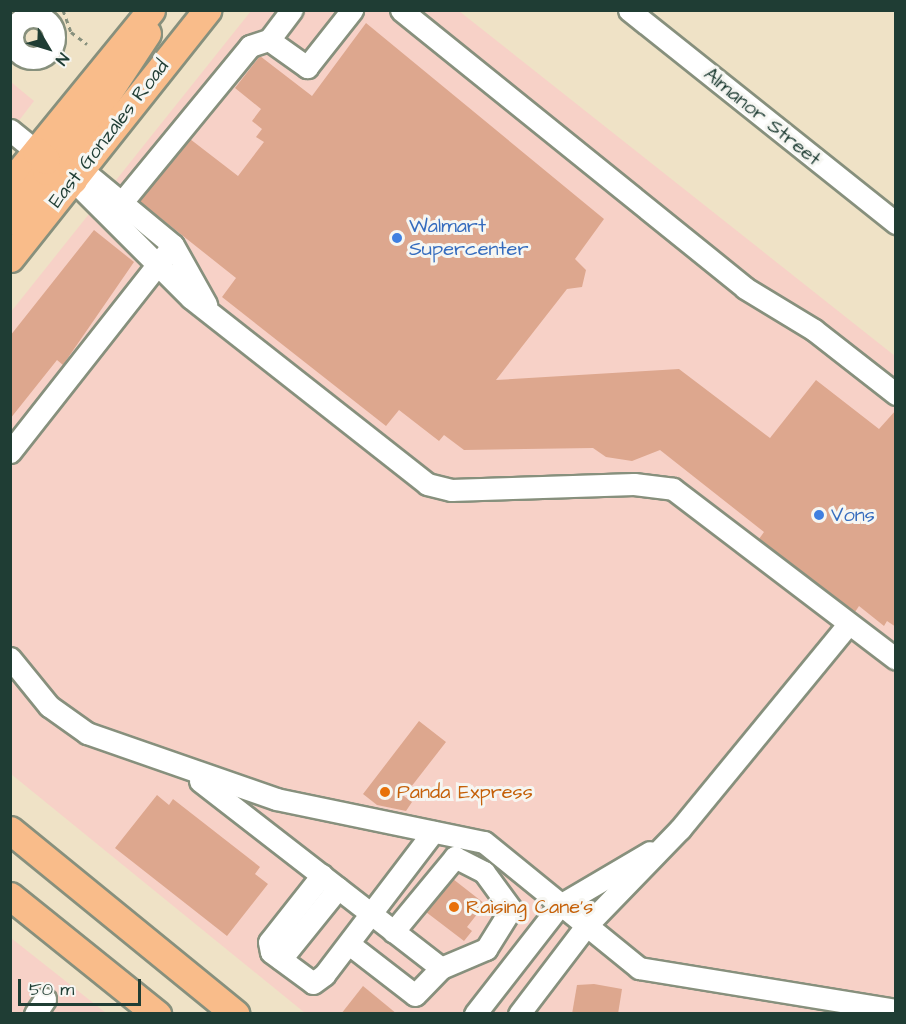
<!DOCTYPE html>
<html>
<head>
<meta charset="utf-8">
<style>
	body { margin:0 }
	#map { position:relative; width:906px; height:1024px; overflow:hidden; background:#efe2c6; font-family:"Architects Daughter",sans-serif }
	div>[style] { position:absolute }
	.built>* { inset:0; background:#f7d1c7 }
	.building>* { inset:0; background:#dda78e }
	.path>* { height:3px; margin-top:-1.5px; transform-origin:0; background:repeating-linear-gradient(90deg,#87907d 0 4.5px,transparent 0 9px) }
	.roads { filter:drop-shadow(2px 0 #87907d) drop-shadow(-2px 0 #87907d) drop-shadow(0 2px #87907d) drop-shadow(0 -2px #87907d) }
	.minor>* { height:21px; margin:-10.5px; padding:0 10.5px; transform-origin:10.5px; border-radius:10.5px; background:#fff }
	.minor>.ring { margin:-10.5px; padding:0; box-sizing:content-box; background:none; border:21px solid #fff; border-radius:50% }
	.major>* { height:27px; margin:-13.5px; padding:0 13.5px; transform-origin:13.5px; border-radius:13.5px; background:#f9bc8a }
	.dots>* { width:16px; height:16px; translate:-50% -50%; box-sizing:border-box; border:3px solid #f6f6f2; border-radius:50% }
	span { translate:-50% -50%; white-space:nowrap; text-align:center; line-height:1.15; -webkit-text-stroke:6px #f6f6f2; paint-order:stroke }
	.street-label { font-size:20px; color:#1f3d34 }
	.shop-label { font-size:20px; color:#366cbe }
	.left { translate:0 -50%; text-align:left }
	.food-label { font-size:20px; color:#c56008 }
	.frame { position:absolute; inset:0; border:12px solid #1f3d34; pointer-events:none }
	.north { position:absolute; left:18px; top:18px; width:60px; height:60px; -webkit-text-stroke:4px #f6f6f2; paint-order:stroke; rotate:128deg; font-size:16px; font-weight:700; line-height:24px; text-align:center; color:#1f3d34 }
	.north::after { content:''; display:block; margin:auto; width:21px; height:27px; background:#1f3d34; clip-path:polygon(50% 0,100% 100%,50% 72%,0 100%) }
	.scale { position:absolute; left:18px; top:979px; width:123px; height:27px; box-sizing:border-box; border:3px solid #1f3d34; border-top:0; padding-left:8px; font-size:18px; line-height:21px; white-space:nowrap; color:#1f3d34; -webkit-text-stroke:4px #f6f6f2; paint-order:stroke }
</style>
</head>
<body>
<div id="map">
	<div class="built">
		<i style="clip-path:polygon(251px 11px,459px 11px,895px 356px,895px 1013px,305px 1013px,11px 774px,10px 313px)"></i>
		<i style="clip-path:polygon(11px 82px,34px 101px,11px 131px)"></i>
		<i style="clip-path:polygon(11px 938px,106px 1013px,11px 1013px)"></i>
	</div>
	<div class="building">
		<i style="clip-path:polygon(366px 23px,604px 219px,575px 259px,586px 270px,582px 287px,567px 289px,496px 380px,679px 369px,770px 438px,816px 380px,879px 429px,896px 410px,896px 627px,887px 621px,884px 626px,859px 606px,855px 612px,759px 539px,764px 532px,660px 450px,632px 461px,606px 457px,593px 448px,464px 450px,444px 435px,439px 441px,399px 410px,386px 426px,222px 297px,236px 278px,139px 201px,190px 139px,238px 176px,264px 142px,256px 137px,262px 129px,252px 121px,261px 109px,235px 88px,260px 56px,312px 96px)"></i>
		<i style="clip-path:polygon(94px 230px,134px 262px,63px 365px,57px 360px,10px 419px,10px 336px)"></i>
		<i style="clip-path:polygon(419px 721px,446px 742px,404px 796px,412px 802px,406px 811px,377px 805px,363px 794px)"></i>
		<i style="clip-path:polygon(157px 795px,169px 805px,173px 799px,260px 867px,255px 874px,268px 884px,227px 936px,115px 848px)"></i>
		<i style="clip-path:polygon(453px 879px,485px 904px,467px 927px,472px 931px,464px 941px,426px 912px)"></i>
		<i style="clip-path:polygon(594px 984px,622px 989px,618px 1014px,572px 1014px,577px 985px)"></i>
		<i style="clip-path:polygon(363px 986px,397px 1014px,341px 1014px)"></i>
	</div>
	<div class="path">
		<i style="left:63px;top:10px;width:23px;rotate:70deg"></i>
		<i style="left:71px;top:32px;width:20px;rotate:37deg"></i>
	</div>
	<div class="roads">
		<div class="minor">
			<i style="left:401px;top:10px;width:442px;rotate:38.9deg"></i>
			<i style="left:745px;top:288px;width:81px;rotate:31.3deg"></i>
			<i style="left:814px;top:330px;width:104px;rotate:38deg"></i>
			<i style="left:629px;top:10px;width:342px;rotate:38.6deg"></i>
			<i class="ring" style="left:12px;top:16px;width:21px;height:21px"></i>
			<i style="left:269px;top:40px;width:47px;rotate:35.4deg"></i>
			<i style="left:307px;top:67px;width:73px;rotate:-51.7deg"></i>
			<i style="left:10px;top:130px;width:33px;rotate:39deg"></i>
			<i style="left:81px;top:169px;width:119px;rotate:39.6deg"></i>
			<i style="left:173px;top:245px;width:68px;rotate:60.8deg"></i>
			<i style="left:73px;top:180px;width:167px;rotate:45deg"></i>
			<i style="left:191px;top:298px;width:300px;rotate:38.2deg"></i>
			<i style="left:427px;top:484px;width:25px;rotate:14deg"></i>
			<i style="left:451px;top:490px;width:183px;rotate:-1.9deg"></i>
			<i style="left:634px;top:484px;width:39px;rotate:7deg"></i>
			<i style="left:673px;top:489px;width:280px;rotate:37.3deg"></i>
			<i style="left:122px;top:202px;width:202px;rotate:-50.6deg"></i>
			<i style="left:250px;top:46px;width:20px;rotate:-18deg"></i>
			<i style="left:269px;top:40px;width:38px;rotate:-53deg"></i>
			<i style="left:10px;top:452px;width:263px;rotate:-51.8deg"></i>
			<i style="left:10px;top:658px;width:62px;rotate:50.9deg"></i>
			<i style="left:49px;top:706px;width:47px;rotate:35.4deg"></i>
			<i style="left:87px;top:733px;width:200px;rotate:19.2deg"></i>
			<i style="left:276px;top:799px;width:212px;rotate:11.7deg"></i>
			<i style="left:484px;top:842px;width:200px;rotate:39.1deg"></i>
			<i style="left:639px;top:968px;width:260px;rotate:9.3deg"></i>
			<i style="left:200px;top:781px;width:305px;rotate:37.8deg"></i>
			<i style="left:322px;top:875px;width:85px;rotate:128.3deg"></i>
			<i style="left:269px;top:942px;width:10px;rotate:79deg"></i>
			<i style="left:271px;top:952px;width:52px;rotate:36.4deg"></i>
			<i style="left:313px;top:983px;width:14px;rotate:-36deg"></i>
			<i style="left:324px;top:975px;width:180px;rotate:-52.7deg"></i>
			<i style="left:349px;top:944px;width:83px;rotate:37.7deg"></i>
			<i style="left:415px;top:995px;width:37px;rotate:-46deg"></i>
			<i style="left:441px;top:968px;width:49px;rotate:-22.9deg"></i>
			<i style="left:486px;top:949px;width:47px;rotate:-58deg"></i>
			<i style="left:511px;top:909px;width:46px;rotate:-126.1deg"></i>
			<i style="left:484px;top:872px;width:33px;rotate:-153deg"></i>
			<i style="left:455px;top:857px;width:97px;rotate:129.6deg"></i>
			<i style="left:281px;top:959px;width:91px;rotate:-51.2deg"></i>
			<i style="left:35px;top:1014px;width:18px;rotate:-56deg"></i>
			<i style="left:475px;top:1014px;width:138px;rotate:-52.1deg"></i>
			<i style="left:560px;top:905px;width:104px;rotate:-30.5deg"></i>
			<i style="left:519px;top:1014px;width:111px;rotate:-52.7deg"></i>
			<i style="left:586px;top:926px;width:135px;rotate:-45.9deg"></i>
			<i style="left:680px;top:829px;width:263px;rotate:-50.6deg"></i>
		</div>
		<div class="major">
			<i style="left:73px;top:180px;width:11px;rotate:-135deg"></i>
			<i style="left:65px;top:172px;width:16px;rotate:-86deg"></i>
			<i style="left:66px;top:156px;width:147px;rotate:-56.6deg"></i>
			<i style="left:10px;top:183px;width:223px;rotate:-50.8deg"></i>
			<i style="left:10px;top:221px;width:62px;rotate:-54.2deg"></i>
			<i style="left:46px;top:171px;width:11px;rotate:-90deg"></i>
			<i style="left:46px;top:160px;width:13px;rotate:-138deg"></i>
			<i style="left:10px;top:258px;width:317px;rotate:-51.5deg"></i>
			<i style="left:10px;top:830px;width:291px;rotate:39.2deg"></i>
			<i style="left:10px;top:896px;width:189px;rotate:38.8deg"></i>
		</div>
	</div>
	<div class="dots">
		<i style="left:397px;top:238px;background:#3f7fe0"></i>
		<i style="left:819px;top:515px;background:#3f7fe0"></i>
		<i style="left:385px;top:792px;background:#e8710a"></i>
		<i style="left:454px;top:907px;background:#e8710a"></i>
	</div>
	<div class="street-label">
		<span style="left:762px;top:117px;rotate:39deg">Almanor Street</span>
		<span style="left:109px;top:134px;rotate:-52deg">East Gonzales Road</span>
	</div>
	<div class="shop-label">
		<span class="left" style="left:409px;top:238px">Walmart<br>Supercenter</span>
		<span class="left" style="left:831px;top:515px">Vons</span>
	</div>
	<div class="food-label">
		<span class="left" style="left:397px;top:792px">Panda Express</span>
		<span class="left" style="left:466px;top:907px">Raising Cane's</span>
	</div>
	<div class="frame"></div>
	<div class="north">N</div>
	<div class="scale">50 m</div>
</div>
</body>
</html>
